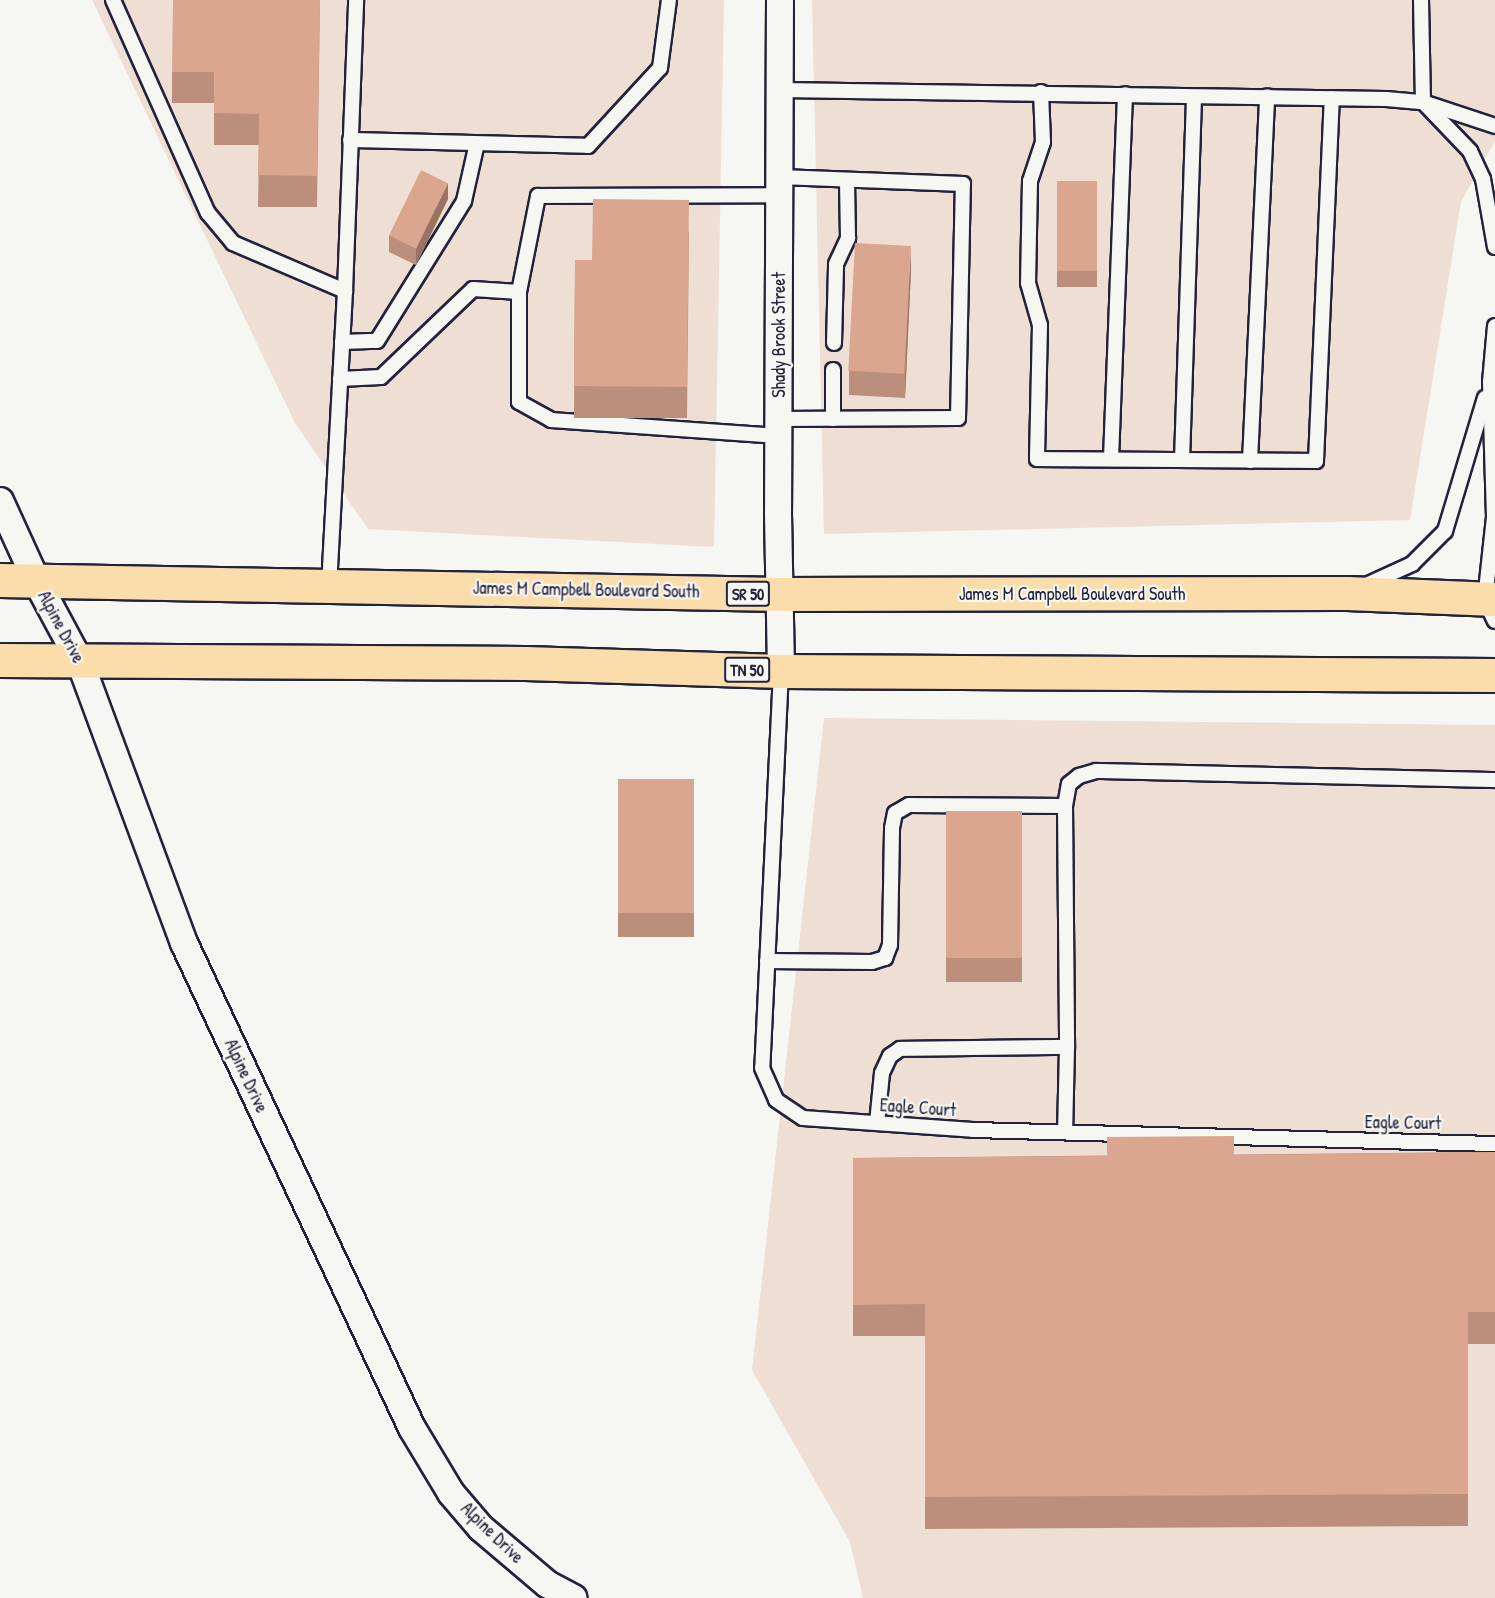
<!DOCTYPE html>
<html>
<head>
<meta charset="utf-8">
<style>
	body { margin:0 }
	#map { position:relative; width:1495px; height:1598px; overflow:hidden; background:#f6f6f2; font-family:"Patrick Hand",sans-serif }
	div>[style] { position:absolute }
	.built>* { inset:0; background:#eeded4 }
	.roads { filter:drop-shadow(2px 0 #22223b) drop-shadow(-2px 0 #22223b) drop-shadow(0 2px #22223b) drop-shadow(0 -2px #22223b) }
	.lane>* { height:14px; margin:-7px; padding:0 7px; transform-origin:7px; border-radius:7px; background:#f6f6f2 }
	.street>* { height:26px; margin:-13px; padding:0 13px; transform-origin:13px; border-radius:13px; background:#f6f6f2 }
	.primary>* { height:33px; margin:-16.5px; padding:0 16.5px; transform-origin:16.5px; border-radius:16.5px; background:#faddab }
	.wall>* { inset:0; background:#bb8f7b; transform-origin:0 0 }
	.shaded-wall>* { inset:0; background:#997464 }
	.building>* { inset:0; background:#daa68f; transform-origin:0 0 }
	span { translate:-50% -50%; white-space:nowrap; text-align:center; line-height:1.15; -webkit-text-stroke:4.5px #f6f6f2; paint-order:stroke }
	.shield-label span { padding:2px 4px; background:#f6f6f2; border:2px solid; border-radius:4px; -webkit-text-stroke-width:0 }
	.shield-label { font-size:16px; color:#22223b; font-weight:700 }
	.street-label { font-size:18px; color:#22223b }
</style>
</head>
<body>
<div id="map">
	<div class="built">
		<i style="clip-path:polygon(92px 0,724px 0,714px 547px,368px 529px,295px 423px)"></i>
		<i style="clip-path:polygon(812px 0,1495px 0,1495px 141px,1461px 202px,1410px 520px,824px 534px)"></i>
		<i style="clip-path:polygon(824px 718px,1495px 725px,1495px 1598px,863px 1598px,850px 1542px,752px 1370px)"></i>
	</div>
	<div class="roads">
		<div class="lane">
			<i style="left:113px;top:0;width:233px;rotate:66deg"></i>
			<i style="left:208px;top:213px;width:39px;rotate:50deg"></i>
			<i style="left:233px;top:243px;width:122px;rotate:23.2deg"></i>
			<i style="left:345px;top:291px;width:294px;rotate:93.1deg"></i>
			<i style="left:1421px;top:0;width:102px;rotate:88.9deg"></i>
			<i style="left:1423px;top:102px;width:68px;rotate:46.2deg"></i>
			<i style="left:1470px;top:151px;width:31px;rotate:65deg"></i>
			<i style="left:1483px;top:179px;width:69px;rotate:80deg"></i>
			<i style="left:781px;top:90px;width:605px;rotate:0.85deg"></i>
			<i style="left:1386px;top:99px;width:37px;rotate:5deg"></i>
			<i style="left:1423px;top:102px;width:76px;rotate:18.4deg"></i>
			<i style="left:1041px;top:92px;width:50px;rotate:87.7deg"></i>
			<i style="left:1043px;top:142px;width:41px;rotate:108.4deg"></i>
			<i style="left:1030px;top:181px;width:102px;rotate:91.1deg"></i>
			<i style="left:1028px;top:283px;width:44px;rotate:74.1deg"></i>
			<i style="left:1040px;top:325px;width:134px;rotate:91.3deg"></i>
			<i style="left:1037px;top:459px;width:279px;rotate:0.4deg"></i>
			<i style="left:1316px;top:461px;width:363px;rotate:-87.5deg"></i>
			<i style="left:350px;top:140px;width:238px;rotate:1.4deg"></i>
			<i style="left:588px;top:146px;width:106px;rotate:-47.3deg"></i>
			<i style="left:660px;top:68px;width:69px;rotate:-82.5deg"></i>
			<i style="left:345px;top:291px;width:291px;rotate:-87.8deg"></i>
			<i style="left:519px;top:292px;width:98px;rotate:-78.8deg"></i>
			<i style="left:538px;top:196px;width:242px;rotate:-0.2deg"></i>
			<i style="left:1495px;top:326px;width:56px;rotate:95.1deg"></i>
			<i style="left:1490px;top:382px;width:135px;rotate:88.3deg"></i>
			<i style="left:1494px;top:517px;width:83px;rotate:96.2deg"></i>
			<i style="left:1485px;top:600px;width:23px;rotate:65deg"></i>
			<i style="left:342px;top:342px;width:35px;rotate:-2deg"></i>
			<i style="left:377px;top:341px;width:165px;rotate:-58.1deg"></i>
			<i style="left:464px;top:201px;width:59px;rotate:-77.4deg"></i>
			<i style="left:834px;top:343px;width:79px;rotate:-88.5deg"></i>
			<i style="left:836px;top:264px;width:29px;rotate:-65deg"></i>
			<i style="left:848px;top:238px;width:58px;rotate:-91deg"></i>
			<i style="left:340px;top:379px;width:41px;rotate:-2.8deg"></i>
			<i style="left:381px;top:377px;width:127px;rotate:-43.7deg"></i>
			<i style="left:473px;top:289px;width:46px;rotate:3.7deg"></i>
			<i style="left:519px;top:292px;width:110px;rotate:90deg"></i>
			<i style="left:519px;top:402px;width:37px;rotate:29deg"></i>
			<i style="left:551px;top:420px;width:228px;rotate:4deg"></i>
			<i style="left:778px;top:419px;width:180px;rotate:-0.3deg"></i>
			<i style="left:958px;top:418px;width:234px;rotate:-88.8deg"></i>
			<i style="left:963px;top:184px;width:183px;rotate:-177.8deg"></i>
			<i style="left:833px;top:419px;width:49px;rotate:-90deg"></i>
			<i style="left:1111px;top:459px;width:365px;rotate:-87.8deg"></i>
			<i style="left:1182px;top:460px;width:363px;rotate:-88.1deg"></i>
			<i style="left:1250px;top:461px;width:365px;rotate:-87.3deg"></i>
			<i style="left:1366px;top:585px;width:51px;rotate:-24.5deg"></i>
			<i style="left:1412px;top:564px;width:47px;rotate:-45deg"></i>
			<i style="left:1445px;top:531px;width:139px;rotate:-73.3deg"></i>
			<i style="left:781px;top:671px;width:397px;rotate:92.7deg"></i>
			<i style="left:762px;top:1068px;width:35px;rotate:66deg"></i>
			<i style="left:776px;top:1100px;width:32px;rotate:34deg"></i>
			<i style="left:803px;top:1118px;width:170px;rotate:4deg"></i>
			<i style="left:973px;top:1130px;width:522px;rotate:1.54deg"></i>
			<i style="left:1065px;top:806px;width:241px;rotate:89.5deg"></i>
			<i style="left:767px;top:961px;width:105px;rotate:0.5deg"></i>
			<i style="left:872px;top:962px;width:14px;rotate:-17deg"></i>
			<i style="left:885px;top:958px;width:14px;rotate:-69deg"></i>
			<i style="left:890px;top:945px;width:117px;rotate:-89deg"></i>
			<i style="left:892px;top:828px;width:15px;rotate:-79deg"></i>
			<i style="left:895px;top:813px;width:16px;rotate:-30deg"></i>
			<i style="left:909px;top:805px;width:156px;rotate:0.4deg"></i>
			<i style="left:1065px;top:806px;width:22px;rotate:-80deg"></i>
			<i style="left:1069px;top:784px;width:13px;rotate:-39deg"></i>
			<i style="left:1079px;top:776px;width:18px;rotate:-16deg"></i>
			<i style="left:1096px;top:771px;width:399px;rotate:1.3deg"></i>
			<i style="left:877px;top:1123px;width:50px;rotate:-84.3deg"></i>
			<i style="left:882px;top:1073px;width:19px;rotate:-65deg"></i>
			<i style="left:890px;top:1056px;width:12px;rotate:-35deg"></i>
			<i style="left:900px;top:1049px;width:167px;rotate:-0.7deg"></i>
			<i style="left:1067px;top:1047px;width:85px;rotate:91.3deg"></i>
		</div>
		<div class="street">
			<i style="left:780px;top:0;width:514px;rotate:90.22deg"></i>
			<i style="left:778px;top:514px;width:157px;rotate:88.9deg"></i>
			<i style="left:0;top:501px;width:87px;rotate:65.5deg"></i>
			<i style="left:36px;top:580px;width:93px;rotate:61.8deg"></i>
			<i style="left:80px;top:662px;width:300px;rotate:69.7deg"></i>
			<i style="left:184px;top:943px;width:536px;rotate:64.82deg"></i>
			<i style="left:412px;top:1428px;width:76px;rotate:59deg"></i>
			<i style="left:451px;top:1493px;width:46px;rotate:49.4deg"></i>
			<i style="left:481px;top:1528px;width:87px;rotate:40.3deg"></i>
			<i style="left:547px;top:1584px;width:30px;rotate:28deg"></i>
		</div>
		<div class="primary">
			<i style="left:0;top:580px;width:781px;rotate:1.03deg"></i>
			<i style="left:781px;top:594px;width:566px;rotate:-0.1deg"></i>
			<i style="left:1347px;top:593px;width:148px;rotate:2.3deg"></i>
			<i style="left:0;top:660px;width:525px;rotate:0.33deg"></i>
			<i style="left:525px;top:663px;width:256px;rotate:1.8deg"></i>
			<i style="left:781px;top:671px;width:714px;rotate:0.32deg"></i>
		</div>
	</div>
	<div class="wall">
		<i style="clip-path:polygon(320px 0,317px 207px,258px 207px,259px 145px,214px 145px,214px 103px,172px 103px,172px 72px)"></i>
		<i style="left:1057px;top:181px;width:40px;height:106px"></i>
		<i style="clip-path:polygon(448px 199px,416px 265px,389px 252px,389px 236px)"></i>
		<i style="clip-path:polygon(689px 231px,687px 418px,574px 418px,575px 260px,592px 260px)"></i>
		<i style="clip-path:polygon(911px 270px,905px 398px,849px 395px,849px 371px)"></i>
		<i style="left:618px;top:779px;width:76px;height:158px"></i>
		<i style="left:946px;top:811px;width:76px;height:171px"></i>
		<i style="clip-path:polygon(1495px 1152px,1495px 1344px,1468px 1344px,1468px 1526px,925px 1529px,925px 1336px,853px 1336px,853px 1158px)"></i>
	</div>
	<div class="shaded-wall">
		<i style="clip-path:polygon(448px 183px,448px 199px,416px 265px,416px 249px)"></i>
		<i style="clip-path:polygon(911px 246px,911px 270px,905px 398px,905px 374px)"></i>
	</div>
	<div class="building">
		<i style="clip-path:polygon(173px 0,320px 0,317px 176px,258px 175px,259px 114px,214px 113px,214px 72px,172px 72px)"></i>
		<i style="left:421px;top:170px;width:30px;height:73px;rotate:26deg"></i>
		<i style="left:1057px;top:181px;width:40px;height:90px"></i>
		<i style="clip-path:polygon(593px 199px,689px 200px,687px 387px,574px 386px,575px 260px,592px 260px)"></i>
		<i style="left:855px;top:243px;width:56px;height:128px;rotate:3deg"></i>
		<i style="left:618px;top:779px;width:76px;height:134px"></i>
		<i style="left:946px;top:811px;width:76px;height:147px"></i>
		<i style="clip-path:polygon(1234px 1136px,1234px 1155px,1495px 1152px,1495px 1312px,1468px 1312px,1468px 1494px,925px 1497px,925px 1304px,853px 1305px,853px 1158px,1107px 1156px,1107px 1137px)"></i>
	</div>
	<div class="shield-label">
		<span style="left:748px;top:594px">SR 50</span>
		<span style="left:747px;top:670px">TN 50</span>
	</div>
	<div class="street-label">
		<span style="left:779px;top:335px;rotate:-90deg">Shady Brook Street</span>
		<span style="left:586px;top:590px;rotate:1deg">James M Campbell Boulevard South</span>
		<span style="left:1072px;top:594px">James M Campbell Boulevard South</span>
		<span style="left:61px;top:627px;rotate:62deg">Alpine Drive</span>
		<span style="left:246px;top:1076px;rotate:65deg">Alpine Drive</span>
		<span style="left:918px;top:1108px;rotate:4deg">Eagle Court</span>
		<span style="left:1403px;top:1123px;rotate:1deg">Eagle Court</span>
		<span style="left:492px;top:1533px;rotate:44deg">Alpine Drive</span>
	</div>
</div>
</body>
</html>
